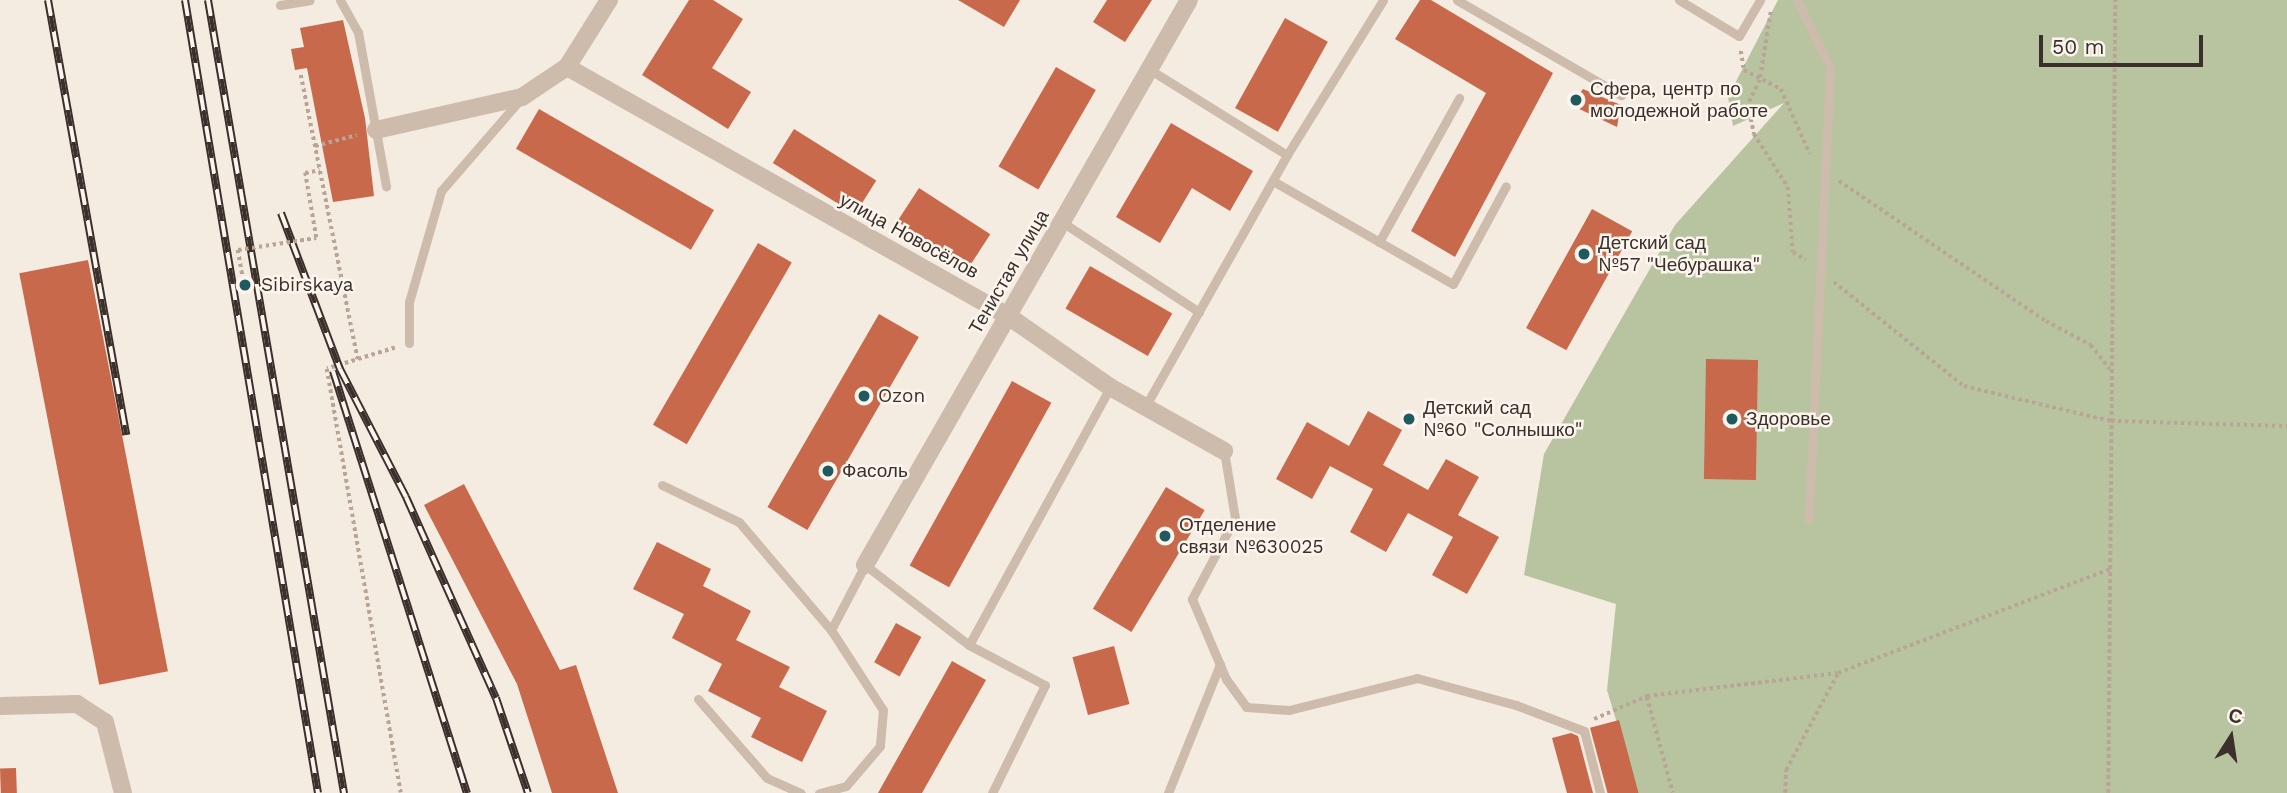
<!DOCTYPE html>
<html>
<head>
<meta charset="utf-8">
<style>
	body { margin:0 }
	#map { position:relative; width:2287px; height:793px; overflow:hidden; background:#f4ebe1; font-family:"Work Sans",sans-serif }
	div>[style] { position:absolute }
	.green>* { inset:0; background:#b8c4a0 }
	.building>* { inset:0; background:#c8694b; transform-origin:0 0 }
	.path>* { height:3.5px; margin-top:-1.75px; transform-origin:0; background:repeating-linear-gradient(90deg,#b9a596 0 3.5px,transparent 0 7px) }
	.lane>* { height:9px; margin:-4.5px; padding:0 4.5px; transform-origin:4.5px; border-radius:4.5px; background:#cdbbac }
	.street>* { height:18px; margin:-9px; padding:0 9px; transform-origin:9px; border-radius:9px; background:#cdbbac }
	.rail>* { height:8px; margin-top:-4px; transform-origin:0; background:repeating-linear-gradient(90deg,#fbf5ee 0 16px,#3b302b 0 32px); box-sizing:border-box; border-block:2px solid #3b302b }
	.path-bridge>* { height:3.5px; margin-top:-1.75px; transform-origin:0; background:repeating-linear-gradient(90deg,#b9a596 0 3.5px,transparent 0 7px) }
	.dots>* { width:19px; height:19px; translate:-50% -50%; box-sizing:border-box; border:4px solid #fbf5ee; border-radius:50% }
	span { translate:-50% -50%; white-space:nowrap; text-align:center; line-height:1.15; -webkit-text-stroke:5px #fbf5ee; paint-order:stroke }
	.poi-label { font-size:19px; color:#3b302b }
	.left { translate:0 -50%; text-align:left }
	.street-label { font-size:19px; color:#3b302b }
	.north { position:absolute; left:2196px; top:702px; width:70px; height:70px; -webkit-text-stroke:5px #fbf5ee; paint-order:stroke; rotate:12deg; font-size:19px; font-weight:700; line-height:28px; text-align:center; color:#3b302b }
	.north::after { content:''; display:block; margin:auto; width:24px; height:32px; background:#3b302b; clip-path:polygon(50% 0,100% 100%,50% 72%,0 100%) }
	.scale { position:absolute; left:2039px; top:35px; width:164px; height:32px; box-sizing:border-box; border:4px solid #3b302b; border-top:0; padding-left:9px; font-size:21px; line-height:24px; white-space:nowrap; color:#3b302b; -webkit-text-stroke:5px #fbf5ee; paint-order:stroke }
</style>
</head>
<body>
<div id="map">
	<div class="green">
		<i style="clip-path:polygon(1778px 0,2287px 0,2287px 793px,1638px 793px,1607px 690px,1616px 604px,1524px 575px,1544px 454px,1675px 225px,1784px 103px,1733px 126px,1728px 97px)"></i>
	</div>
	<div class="building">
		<i style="clip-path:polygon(689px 0,713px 0,743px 19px,712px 68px,751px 92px,728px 129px,642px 75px)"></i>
		<i style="clip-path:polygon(958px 0,1020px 0,1004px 27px)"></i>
		<i style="clip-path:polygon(1107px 0,1152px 0,1125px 42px,1093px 22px)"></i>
		<i style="clip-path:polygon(1420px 0,1431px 0,1553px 73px,1455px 257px,1411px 231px,1486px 93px,1395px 39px)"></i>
		<i style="left:1285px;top:18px;width:49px;height:103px;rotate:29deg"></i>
		<i style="clip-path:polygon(343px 20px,365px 118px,374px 196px,333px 202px,307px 68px,295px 70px,291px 49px,304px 47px,300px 28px)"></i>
		<i style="left:1056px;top:67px;width:46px;height:115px;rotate:30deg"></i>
		<i style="clip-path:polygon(1583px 89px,1621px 105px,1617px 127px,1571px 105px)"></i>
		<i style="left:539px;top:109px;width:202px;height:46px;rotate:30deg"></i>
		<i style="clip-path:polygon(1171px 123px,1253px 171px,1230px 211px,1192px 188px,1160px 243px,1116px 217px)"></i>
		<i style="left:794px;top:129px;width:97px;height:40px;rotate:32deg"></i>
		<i style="left:919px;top:188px;width:85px;height:40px;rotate:33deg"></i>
		<i style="left:1592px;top:209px;width:46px;height:136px;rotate:29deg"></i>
		<i style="left:758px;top:243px;width:39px;height:210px;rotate:30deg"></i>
		<i style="left:88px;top:260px;width:419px;height:70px;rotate:79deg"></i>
		<i style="left:1090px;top:266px;width:95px;height:49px;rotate:30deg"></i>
		<i style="left:879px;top:314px;width:46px;height:223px;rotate:30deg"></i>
		<i style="left:1706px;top:359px;width:52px;height:120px;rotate:1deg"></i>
		<i style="left:1012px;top:381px;width:45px;height:211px;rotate:29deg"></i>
		<i style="clip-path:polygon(1368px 411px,1402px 430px,1383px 465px,1428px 490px,1446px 459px,1479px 477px,1458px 515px,1499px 537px,1467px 594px,1432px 575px,1453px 537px,1408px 513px,1386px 552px,1350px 532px,1373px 489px,1330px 466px,1312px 499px,1276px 479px,1307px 422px,1349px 446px)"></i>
		<i style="clip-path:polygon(464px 484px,560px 670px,576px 665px,618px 793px,552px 793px,517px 684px,424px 505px)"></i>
		<i style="left:1166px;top:487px;width:45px;height:142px;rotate:31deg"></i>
		<i style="clip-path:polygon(657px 542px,711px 569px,703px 586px,751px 611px,736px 640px,790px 667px,779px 687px,827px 711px,802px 762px,751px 737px,761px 718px,708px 691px,722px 664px,672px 638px,684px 614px,633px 589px)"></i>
		<i style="left:896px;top:623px;width:29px;height:45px;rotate:29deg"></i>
		<i style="left:1114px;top:646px;width:60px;height:43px;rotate:75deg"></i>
		<i style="clip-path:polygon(952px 661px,986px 680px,922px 793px,878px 793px)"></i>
		<i style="left:1619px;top:720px;width:76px;height:30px;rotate:75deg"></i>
		<i style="clip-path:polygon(1571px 733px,1578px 736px,1593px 793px,1567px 793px,1552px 738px)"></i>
		<i style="left:16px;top:768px;width:25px;height:16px;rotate:88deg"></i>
	</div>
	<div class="path">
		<i style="left:1771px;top:12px;width:69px;rotate:99.2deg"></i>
		<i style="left:1760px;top:80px;width:28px;rotate:116deg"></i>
		<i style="left:1748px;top:105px;width:30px;rotate:78deg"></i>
		<i style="left:1754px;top:134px;width:63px;rotate:57.3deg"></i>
		<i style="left:1788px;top:187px;width:65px;rotate:85.6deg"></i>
		<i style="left:1793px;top:252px;width:15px;rotate:32deg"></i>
		<i style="left:1741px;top:51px;width:19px;rotate:81deg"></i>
		<i style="left:1744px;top:70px;width:42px;rotate:27.2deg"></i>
		<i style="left:1781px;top:89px;width:71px;rotate:66deg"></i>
		<i style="left:301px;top:75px;width:290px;rotate:78.7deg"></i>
		<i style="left:315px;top:146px;width:43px;rotate:-14.7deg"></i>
		<i style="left:1839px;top:181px;width:250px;rotate:34.1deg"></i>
		<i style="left:2046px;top:321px;width:51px;rotate:28.1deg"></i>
		<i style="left:2091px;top:345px;width:31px;rotate:52deg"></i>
		<i style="left:316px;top:238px;width:66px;rotate:-99.6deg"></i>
		<i style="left:305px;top:173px;width:15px;rotate:-11deg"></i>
		<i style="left:238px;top:250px;width:28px;rotate:80deg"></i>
		<i style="left:1834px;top:282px;width:166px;rotate:38.7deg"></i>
		<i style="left:1964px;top:386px;width:151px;rotate:13.4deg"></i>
		<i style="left:2111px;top:421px;width:176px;rotate:1.6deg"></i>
		<i style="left:395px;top:348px;width:71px;rotate:162.8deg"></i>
		<i style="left:327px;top:369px;width:430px;rotate:80.1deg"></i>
		<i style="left:1647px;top:697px;width:99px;rotate:74.8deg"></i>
		<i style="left:1594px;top:719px;width:58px;rotate:-23.5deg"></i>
		<i style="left:1647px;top:696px;width:192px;rotate:-6.9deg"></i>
		<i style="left:1785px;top:793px;width:23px;rotate:-88deg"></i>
		<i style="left:1786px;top:770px;width:110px;rotate:-61.8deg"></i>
		<i style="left:1838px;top:673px;width:291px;rotate:-20.9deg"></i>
		<i style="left:2108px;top:793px;width:793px;rotate:-89.49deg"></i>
	</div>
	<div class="lane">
		<i style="left:340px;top:0;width:37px;rotate:61deg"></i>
		<i style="left:358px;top:32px;width:157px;rotate:79.7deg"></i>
		<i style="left:1457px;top:0;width:190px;rotate:30.1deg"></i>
		<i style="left:1679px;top:0;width:70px;rotate:31deg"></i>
		<i style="left:1739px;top:36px;width:42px;rotate:-59.7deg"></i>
		<i style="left:1797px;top:0;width:76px;rotate:64.1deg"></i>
		<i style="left:1830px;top:68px;width:451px;rotate:92.7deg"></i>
		<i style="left:280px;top:5px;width:30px;rotate:-9deg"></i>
		<i style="left:1287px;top:155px;width:182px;rotate:-58.2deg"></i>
		<i style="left:1273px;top:181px;width:207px;rotate:29.8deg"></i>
		<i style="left:1453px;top:284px;width:111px;rotate:-61.6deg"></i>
		<i style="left:1062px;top:222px;width:164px;rotate:33.3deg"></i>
		<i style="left:1379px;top:242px;width:165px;rotate:-60.9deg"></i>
		<i style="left:409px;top:343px;width:41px;rotate:-90deg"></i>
		<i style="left:409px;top:302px;width:116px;rotate:-73.9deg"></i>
		<i style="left:441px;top:191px;width:119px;rotate:-49.1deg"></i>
		<i style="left:1145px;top:407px;width:289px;rotate:-60.6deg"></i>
		<i style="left:1287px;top:155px;width:163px;rotate:-148.1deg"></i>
		<i style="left:1224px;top:451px;width:68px;rotate:80.7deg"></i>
		<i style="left:1235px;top:518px;width:92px;rotate:118deg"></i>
		<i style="left:1192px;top:599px;width:87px;rotate:67deg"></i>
		<i style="left:1226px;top:679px;width:34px;rotate:54deg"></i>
		<i style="left:1246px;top:707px;width:43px;rotate:4deg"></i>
		<i style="left:1289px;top:710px;width:132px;rotate:-14deg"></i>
		<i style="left:1417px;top:678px;width:103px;rotate:15.3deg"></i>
		<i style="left:1516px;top:705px;width:73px;rotate:20.9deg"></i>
		<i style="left:1584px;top:731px;width:64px;rotate:75.5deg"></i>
		<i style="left:662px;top:485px;width:85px;rotate:25.7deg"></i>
		<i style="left:739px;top:522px;width:142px;rotate:49.6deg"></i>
		<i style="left:831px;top:630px;width:95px;rotate:57deg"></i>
		<i style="left:883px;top:710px;width:36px;rotate:95deg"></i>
		<i style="left:880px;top:746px;width:52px;rotate:130.4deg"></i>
		<i style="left:846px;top:786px;width:28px;rotate:165deg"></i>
		<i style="left:831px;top:630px;width:73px;rotate:-62.4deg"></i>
		<i style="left:865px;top:565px;width:131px;rotate:37.6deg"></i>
		<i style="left:969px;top:645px;width:86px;rotate:27.8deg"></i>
		<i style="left:1045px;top:685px;width:120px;rotate:116.1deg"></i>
		<i style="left:969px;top:645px;width:294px;rotate:-61.3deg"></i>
		<i style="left:698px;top:699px;width:105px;rotate:48.9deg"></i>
		<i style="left:767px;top:778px;width:37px;rotate:24deg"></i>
		<i style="left:1168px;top:793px;width:139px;rotate:-68deg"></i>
	</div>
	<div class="street">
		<i style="left:567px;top:67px;width:506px;rotate:29.45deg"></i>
		<i style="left:1008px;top:316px;width:124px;rotate:34.8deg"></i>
		<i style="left:1110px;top:387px;width:131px;rotate:29.3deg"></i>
		<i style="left:376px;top:130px;width:150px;rotate:-12.7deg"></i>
		<i style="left:522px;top:97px;width:54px;rotate:-33.7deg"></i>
		<i style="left:567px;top:67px;width:79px;rotate:-57.9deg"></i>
		<i style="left:865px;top:565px;width:651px;rotate:-60.17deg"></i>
		<i style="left:0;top:706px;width:77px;rotate:-1.5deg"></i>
		<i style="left:77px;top:704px;width:33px;rotate:33deg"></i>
		<i style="left:105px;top:722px;width:73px;rotate:75.8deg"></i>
	</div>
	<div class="rail">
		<i style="left:48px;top:0;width:442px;rotate:79.8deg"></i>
		<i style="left:185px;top:0;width:804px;rotate:80.48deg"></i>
		<i style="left:208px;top:0;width:805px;rotate:80.27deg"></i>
		<i style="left:281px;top:213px;width:167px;rotate:69.3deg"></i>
		<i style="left:340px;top:369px;width:144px;rotate:62.7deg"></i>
		<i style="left:406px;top:497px;width:220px;rotate:65.9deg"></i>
		<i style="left:496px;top:698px;width:100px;rotate:71.4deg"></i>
		<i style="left:333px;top:371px;width:443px;rotate:72.4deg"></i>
	</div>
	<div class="path-bridge">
		<i style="left:238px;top:250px;width:79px;rotate:-8.7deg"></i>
	</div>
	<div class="dots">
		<i style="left:1576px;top:100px;background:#1f5a5e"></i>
		<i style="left:1584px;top:254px;background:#1f5a5e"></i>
		<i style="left:245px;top:285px;background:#1f5a5e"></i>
		<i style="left:864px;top:396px;background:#1f5a5e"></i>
		<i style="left:1409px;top:419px;background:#1f5a5e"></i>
		<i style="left:1732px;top:419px;background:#1f5a5e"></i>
		<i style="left:828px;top:471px;background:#1f5a5e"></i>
		<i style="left:1165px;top:536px;background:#1f5a5e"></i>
	</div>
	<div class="poi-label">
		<span class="left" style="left:1590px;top:100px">Сфера, центр по<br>молодежной работе</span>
		<span class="left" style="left:1598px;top:254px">Детский сад<br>№57 "Чебурашка"</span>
		<span class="left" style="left:261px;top:285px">Sibirskaya</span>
		<span class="left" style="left:878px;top:396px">Ozon</span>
		<span class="left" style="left:1423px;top:419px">Детский сад<br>№60 "Солнышко"</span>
		<span class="left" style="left:1746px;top:419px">Здоровье</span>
		<span class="left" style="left:842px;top:471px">Фасоль</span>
		<span class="left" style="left:1179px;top:536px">Отделение<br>связи №630025</span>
	</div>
	<div class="street-label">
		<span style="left:909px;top:236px;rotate:29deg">улица Новосёлов</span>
		<span style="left:1009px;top:272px;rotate:-60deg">Тенистая улица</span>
	</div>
	<div class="north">С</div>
	<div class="scale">50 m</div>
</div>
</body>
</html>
